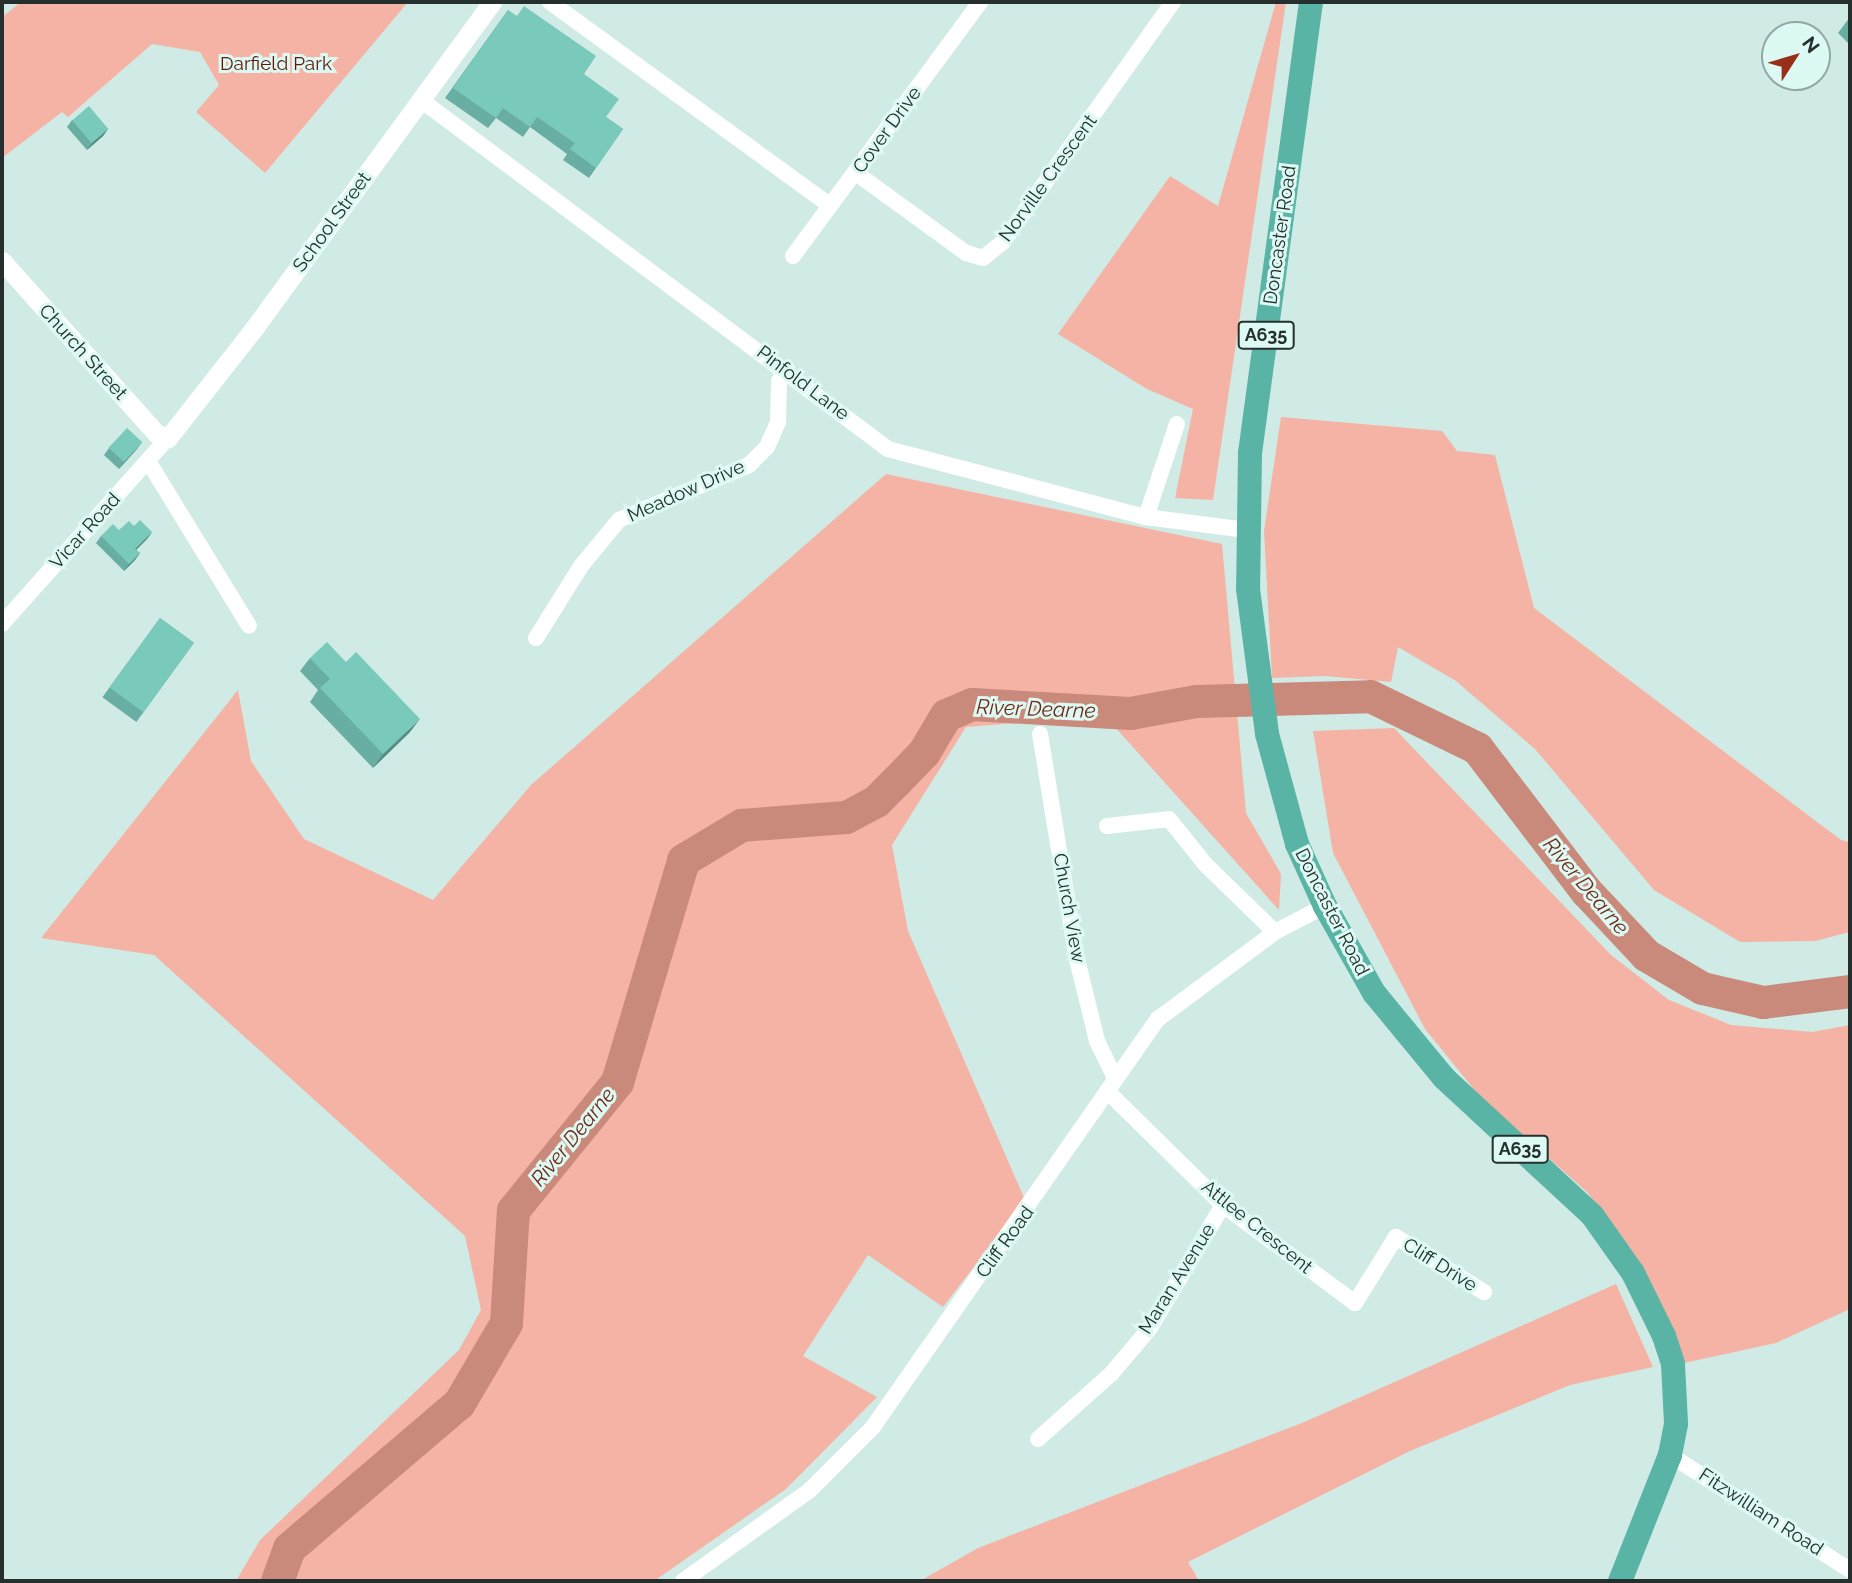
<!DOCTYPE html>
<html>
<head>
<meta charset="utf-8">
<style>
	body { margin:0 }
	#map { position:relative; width:1852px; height:1583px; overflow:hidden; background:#d0ebe5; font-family:Raleway,sans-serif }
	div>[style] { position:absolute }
	.green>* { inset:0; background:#f4b3a4 }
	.river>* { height:33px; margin:-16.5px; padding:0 16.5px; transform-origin:16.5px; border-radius:16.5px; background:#ca8a7b }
	.minor>* { height:16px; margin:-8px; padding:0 8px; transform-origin:8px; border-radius:8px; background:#fff }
	.tertiary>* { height:19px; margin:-9.5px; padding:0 9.5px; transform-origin:9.5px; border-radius:9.5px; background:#fff }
	.trunk>* { height:24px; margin:-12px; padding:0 12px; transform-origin:12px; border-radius:12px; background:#5ab4a6 }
	.wall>* { inset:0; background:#69aea2; transform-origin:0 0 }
	.shaded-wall>* { inset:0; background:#558d84 }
	.building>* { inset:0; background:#7acabc; transform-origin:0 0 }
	span { translate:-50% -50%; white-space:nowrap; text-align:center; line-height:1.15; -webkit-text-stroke:6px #ddf9f3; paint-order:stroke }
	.shield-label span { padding:2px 5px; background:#ddf9f3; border:2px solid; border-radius:5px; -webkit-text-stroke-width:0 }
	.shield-label { font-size:18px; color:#252f2d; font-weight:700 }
	.park-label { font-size:19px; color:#621605 }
	.street-label { font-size:19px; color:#252f2d }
	.water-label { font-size:21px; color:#732716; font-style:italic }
	.frame { position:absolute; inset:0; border:4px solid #252f2d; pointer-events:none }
	.north { position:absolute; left:1761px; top:21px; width:70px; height:70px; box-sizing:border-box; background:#ddf9f3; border:2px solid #93a8a4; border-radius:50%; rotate:53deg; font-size:19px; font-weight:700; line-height:28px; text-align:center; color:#252f2d }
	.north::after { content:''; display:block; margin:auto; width:24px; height:32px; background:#982f18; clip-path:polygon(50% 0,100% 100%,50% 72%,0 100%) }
</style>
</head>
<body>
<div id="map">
	<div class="green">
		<i style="clip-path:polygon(21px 2px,408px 2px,265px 173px,196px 112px,219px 85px,200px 52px,152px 44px,68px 117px,62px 112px,2px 158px,2px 17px)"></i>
		<i style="clip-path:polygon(1276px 2px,1286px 2px,1213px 500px,1175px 498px,1193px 409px,1147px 389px,1058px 334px,1170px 176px,1218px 206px)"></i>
		<i style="clip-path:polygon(1281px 417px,1442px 431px,1457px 451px,1495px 455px,1534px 608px,1841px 840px,1850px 842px,1850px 932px,1815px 941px,1740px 942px,1654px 890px,1535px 749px,1456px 681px,1398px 647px,1391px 682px,1325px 676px,1272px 678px,1264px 531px)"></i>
		<i style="clip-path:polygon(886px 474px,1222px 544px,1246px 813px,1281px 874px,1279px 910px,1114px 726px,1051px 720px,966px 727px,892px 845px,908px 931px,1025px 1200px,943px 1307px,868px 1255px,803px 1356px,877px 1397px,786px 1489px,654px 1581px,236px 1581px,260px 1540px,459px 1350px,481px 1310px,465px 1236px,154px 955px,41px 938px,238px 690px,251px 761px,304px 839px,433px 900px,531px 785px)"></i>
		<i style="clip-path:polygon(1394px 728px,1611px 955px,1669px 1000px,1731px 1025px,1812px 1032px,1850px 1025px,1850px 1309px,1776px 1343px,1684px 1363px,1639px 1262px,1587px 1192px,1481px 1098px,1425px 1029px,1333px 853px,1313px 731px)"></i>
		<i style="clip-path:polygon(1616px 1284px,1653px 1367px,1570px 1385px,1410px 1451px,1188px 1562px,1199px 1581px,920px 1581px,978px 1548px,1302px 1423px)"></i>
	</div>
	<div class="river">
		<i style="left:277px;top:1581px;width:35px;rotate:-70deg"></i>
		<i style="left:289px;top:1548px;width:223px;rotate:-40.5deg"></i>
		<i style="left:459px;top:1403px;width:93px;rotate:-59.6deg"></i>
		<i style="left:506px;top:1323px;width:113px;rotate:-86.5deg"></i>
		<i style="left:513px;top:1210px;width:165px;rotate:-50.9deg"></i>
		<i style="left:617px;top:1082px;width:232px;rotate:-73.4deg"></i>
		<i style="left:683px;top:860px;width:68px;rotate:-31.1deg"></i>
		<i style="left:741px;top:825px;width:105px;rotate:-4.4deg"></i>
		<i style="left:846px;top:817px;width:34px;rotate:-28deg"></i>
		<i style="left:876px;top:801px;width:28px;rotate:-45deg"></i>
		<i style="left:896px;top:781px;width:40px;rotate:-46deg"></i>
		<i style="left:924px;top:752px;width:43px;rotate:-59.3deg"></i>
		<i style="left:946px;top:715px;width:28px;rotate:-23deg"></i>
		<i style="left:972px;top:704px;width:158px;rotate:3.3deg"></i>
		<i style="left:1130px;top:713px;width:67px;rotate:-10.3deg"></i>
		<i style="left:1196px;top:701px;width:174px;rotate:-1.6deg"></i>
		<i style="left:1370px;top:696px;width:119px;rotate:25.9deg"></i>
		<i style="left:1477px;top:748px;width:180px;rotate:52.7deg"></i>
		<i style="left:1586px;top:891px;width:88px;rotate:46.8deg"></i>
		<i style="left:1646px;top:955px;width:65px;rotate:30.5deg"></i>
		<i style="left:1702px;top:988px;width:63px;rotate:12.9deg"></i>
		<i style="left:1763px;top:1002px;width:88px;rotate:-7.2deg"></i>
	</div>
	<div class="minor">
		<i style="left:550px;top:2px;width:344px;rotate:36deg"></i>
		<i style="left:421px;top:100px;width:583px;rotate:36.77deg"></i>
		<i style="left:888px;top:449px;width:267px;rotate:14.8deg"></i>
		<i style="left:1146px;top:517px;width:101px;rotate:7.4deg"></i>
		<i style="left:856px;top:173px;width:136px;rotate:36deg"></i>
		<i style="left:966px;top:253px;width:18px;rotate:16deg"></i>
		<i style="left:983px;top:258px;width:26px;rotate:-39deg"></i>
		<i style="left:1003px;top:242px;width:294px;rotate:-54.7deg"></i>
		<i style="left:793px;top:256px;width:315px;rotate:-53.6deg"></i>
		<i style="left:148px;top:461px;width:193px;rotate:58.5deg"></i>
		<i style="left:1146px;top:517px;width:98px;rotate:-71.6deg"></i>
		<i style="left:2px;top:624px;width:249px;rotate:-48.3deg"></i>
		<i style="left:536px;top:638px;width:85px;rotate:-58deg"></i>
		<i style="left:581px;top:566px;width:60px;rotate:-50.4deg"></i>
		<i style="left:619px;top:520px;width:141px;rotate:-22.9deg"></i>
		<i style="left:749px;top:465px;width:25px;rotate:-45deg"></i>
		<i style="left:767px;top:447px;width:27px;rotate:-66deg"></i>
		<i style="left:778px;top:422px;width:41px;rotate:-88.6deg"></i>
		<i style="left:779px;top:381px;width:14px;rotate:-54deg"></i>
		<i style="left:1040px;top:734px;width:228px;rotate:80.7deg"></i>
		<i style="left:1077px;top:959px;width:84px;rotate:76.3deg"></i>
		<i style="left:1097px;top:1041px;width:41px;rotate:64.1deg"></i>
		<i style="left:1107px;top:826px;width:62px;rotate:-6.4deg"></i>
		<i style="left:1169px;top:819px;width:59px;rotate:51.2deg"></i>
		<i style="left:1206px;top:865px;width:96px;rotate:44.2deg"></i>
		<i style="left:1107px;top:1091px;width:163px;rotate:44.5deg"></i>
		<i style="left:1223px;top:1205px;width:164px;rotate:36.6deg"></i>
		<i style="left:1355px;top:1303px;width:78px;rotate:-58.2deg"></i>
		<i style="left:1396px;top:1237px;width:104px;rotate:32deg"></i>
		<i style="left:1038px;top:1439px;width:98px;rotate:-41.7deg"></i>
		<i style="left:1111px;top:1374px;width:60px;rotate:-49.7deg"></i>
		<i style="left:1150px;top:1328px;width:143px;rotate:-59.3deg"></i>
		<i style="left:1670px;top:1455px;width:214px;rotate:32.6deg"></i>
		<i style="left:683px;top:1581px;width:156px;rotate:-35.6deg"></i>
		<i style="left:810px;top:1490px;width:89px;rotate:-45deg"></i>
		<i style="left:873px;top:1427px;width:498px;rotate:-55.1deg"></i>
		<i style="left:1158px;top:1019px;width:146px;rotate:-36.6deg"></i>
		<i style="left:1275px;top:932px;width:56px;rotate:-27.5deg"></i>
	</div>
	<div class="tertiary">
		<i style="left:2px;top:261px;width:231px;rotate:48.2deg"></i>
		<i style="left:156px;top:433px;width:13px;rotate:23deg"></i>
		<i style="left:168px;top:438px;width:141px;rotate:-51.9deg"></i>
		<i style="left:255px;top:327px;width:402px;rotate:-53.9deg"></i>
	</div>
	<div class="trunk">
		<i style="left:1311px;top:2px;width:455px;rotate:97.7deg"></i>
		<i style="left:1250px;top:453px;width:136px;rotate:90.8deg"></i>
		<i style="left:1248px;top:589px;width:146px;rotate:82.5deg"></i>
		<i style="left:1267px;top:734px;width:114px;rotate:74.7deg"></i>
		<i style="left:1297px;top:844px;width:68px;rotate:65.7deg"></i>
		<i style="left:1325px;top:906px;width:100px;rotate:60.6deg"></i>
		<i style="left:1374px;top:993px;width:110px;rotate:50.5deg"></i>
		<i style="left:1444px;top:1078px;width:202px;rotate:42.8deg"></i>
		<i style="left:1592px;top:1215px;width:71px;rotate:54.7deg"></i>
		<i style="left:1633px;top:1273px;width:70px;rotate:63.8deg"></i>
		<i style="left:1664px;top:1336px;width:29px;rotate:72deg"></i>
		<i style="left:1673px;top:1364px;width:60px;rotate:87.1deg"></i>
		<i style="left:1676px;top:1424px;width:32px;rotate:101deg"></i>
		<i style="left:1670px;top:1455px;width:136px;rotate:111.6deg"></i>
	</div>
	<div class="wall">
		<i style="clip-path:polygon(508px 10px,584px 74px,606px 117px,623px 129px,589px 178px,563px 160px,567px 154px,530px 127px,523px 137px,496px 118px,488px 128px,445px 98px)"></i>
		<i style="clip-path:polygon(1850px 17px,1850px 45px,1838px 33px)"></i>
		<i style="clip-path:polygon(72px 120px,108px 129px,103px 136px,87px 150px,67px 127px)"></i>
		<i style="clip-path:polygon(142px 442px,119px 469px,104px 455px,109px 448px)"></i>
		<i style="clip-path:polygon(134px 526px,152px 532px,147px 539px,136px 550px,140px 553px,135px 560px,124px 571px,96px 543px,101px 536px)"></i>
		<i style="left:160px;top:618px;width:42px;height:98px;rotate:36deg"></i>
		<i style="clip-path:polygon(310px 658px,410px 732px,373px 768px,310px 702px,318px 690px,300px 671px)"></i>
	</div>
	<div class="shaded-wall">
		<i style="clip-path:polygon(108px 129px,103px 136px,87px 150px,92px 143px)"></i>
		<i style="clip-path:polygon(142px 442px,137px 449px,119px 469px,124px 462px)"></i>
		<i style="clip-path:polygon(152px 532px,147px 539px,130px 556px,135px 549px)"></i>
		<i style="clip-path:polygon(140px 553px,135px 560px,124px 571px,129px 564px)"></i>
		<i style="clip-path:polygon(420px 719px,410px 732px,373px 768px,383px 754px)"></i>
	</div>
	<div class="building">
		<i style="clip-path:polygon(524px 6px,596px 56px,584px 74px,619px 99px,606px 117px,623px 129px,596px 168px,570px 149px,575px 143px,537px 117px,530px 127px,503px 108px,496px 118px,453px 88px,508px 10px,517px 16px)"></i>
		<i style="left:89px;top:106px;width:30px;height:22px;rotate:50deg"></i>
		<i style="left:127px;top:428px;width:21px;height:27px;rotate:43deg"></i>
		<i style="clip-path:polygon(140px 520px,152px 532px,135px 549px,140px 553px,129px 564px,101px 536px,113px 524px,119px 530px,129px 521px,134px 526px)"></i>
		<i style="left:160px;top:618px;width:42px;height:86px;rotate:36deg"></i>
		<i style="clip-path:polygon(327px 642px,346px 662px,356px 652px,420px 719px,383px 754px,320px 688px,330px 679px,310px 658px)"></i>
	</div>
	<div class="shield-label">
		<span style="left:1266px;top:335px">A635</span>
		<span style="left:1520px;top:1149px">A635</span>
	</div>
	<div class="park-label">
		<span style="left:276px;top:64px">Darfield Park</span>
	</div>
	<div class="street-label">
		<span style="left:887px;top:130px;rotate:-54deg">Cover Drive</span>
		<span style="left:1048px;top:178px;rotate:-54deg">Norville Crescent</span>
		<span style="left:332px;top:222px;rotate:-54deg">School Street</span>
		<span style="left:1280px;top:235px;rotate:-82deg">Doncaster Road</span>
		<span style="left:83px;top:352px;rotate:48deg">Church Street</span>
		<span style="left:803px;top:383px;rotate:37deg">Pinfold Lane</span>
		<span style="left:686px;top:491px;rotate:-24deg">Meadow Drive</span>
		<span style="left:85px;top:531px;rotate:-48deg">Vicar Road</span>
		<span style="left:1069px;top:908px;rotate:80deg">Church View</span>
		<span style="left:1332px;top:912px;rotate:63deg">Doncaster Road</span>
		<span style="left:1257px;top:1227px;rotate:39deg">Attlee Crescent</span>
		<span style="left:1005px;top:1242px;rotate:-54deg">Cliff Road</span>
		<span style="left:1440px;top:1265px;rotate:32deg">Cliff Drive</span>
		<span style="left:1177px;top:1279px;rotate:-58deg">Maran Avenue</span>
		<span style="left:1761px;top:1512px;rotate:33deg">Fitzwilliam Road</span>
	</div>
	<div class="water-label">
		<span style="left:1036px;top:709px;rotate:2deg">River Dearne</span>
		<span style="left:1586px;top:886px;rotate:50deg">River Dearne</span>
		<span style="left:573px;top:1137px;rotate:-51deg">River Dearne</span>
	</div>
	<div class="frame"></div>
	<div class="north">N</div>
</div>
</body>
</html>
